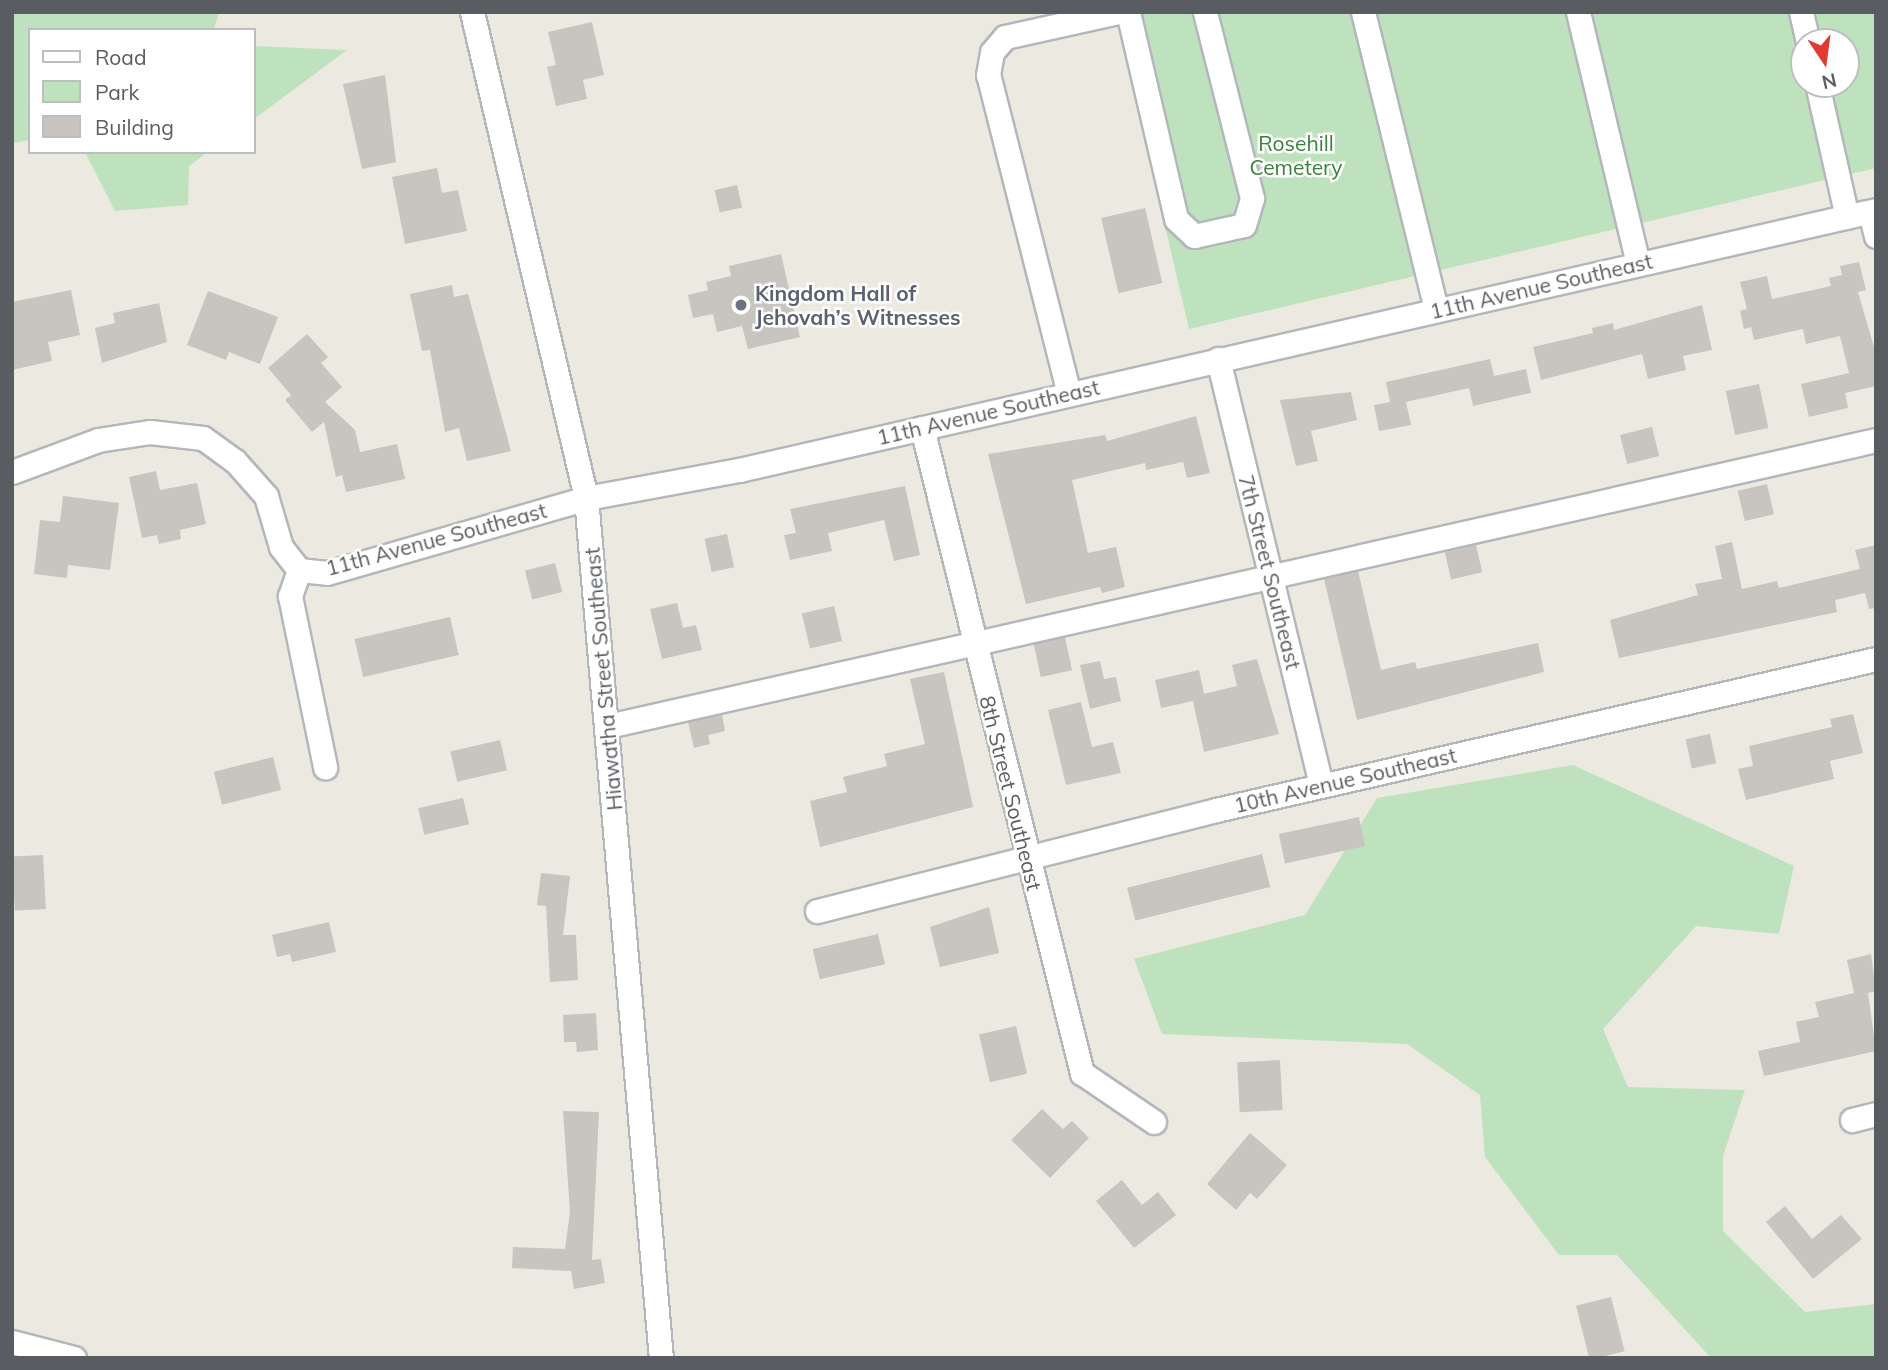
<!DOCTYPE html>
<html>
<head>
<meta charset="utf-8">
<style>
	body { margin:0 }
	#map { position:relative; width:1888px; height:1370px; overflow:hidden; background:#ece9e1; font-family:Mulish,sans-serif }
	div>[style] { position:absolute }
	.green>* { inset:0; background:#bfe2be }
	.building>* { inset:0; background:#c8c5c0; transform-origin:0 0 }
	.roads { filter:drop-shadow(2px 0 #b3b7bb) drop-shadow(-2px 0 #b3b7bb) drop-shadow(0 2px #b3b7bb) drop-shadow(0 -2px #b3b7bb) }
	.minor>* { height:23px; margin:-11.5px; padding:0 11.5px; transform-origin:11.5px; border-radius:11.5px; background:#fff }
	.dots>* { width:19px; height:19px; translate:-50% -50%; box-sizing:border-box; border:4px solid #fff; border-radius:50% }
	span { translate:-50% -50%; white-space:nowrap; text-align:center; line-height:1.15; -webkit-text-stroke:5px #fff; paint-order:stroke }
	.park-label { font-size:21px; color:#388139 }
	.street-label { font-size:21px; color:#595d61 }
	.worship-label { font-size:21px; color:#5b616d; font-weight:700 }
	.left { translate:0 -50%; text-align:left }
	.frame { position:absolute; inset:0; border:14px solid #595d61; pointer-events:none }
	.legend { position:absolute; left:28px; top:28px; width:228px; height:126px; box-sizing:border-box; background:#fff; border:2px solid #bdbec0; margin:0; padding:9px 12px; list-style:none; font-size:21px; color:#595d61 }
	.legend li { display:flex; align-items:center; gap:14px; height:35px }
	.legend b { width:35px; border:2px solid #bdbec0 }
	.north { position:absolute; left:1790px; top:28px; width:70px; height:70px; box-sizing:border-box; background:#fff; border:2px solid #bdbec0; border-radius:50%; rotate:167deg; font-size:19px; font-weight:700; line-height:28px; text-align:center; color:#595d61 }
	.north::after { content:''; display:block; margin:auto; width:24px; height:32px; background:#e03a33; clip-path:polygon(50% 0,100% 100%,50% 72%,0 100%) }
</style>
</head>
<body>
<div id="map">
	<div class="green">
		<i style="clip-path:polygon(12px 12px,219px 12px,214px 30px,30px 30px,30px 140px,12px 143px)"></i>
		<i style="clip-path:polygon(evenodd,1115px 12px,1876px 12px,1876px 168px,1189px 329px,1115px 12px,1804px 42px,1846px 42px,1846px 84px,1804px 84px,1804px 42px)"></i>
		<i style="clip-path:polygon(254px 46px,347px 50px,254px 119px)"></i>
		<i style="clip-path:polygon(85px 152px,208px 152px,189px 166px,188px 205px,115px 211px)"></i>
		<i style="clip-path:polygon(1573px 765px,1794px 866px,1779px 934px,1696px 926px,1603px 1029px,1628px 1087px,1745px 1090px,1723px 1156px,1723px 1231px,1805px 1312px,1876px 1304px,1876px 1358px,1711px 1358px,1617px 1255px,1559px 1255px,1485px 1157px,1480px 1095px,1407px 1044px,1162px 1034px,1134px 959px,1305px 915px,1377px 798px)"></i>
	</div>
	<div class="building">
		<i style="clip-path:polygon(592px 22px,604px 75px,583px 80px,587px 99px,556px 106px,547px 67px,556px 65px,548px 32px)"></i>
		<i style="clip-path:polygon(385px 75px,396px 162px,362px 169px,343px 84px)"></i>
		<i style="clip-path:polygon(437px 168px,442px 193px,458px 190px,467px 231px,405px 244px,392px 177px)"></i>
		<i style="left:737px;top:185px;width:23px;height:23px;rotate:77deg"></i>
		<i style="left:1145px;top:208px;width:77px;height:45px;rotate:77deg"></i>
		<i style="clip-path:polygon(781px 254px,800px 337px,748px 349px,742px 326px,717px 332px,713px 314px,693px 318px,688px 295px,708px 290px,706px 282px,731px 276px,729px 266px)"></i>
		<i style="clip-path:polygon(1859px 262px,1866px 290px,1858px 292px,1876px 354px,1876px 386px,1845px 393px,1848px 408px,1809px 417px,1801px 384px,1849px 373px,1840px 336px,1806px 344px,1803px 329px,1754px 340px,1751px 327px,1744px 329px,1740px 311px,1747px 309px,1740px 282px,1767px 276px,1772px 299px,1831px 286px,1829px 278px,1842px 275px,1840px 266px)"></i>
		<i style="clip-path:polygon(452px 285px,454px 297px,468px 294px,511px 451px,467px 461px,459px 428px,445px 432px,430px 350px,422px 351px,410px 294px)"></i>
		<i style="clip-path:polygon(71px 290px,80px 335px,48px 342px,52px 361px,12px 370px,12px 302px)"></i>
		<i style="clip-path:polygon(208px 291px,278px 317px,260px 364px,229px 352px,226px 360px,187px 345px)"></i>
		<i style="clip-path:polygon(159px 303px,167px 342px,102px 363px,95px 328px,115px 323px,113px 313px)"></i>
		<i style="clip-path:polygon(1702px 305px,1712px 350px,1683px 356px,1686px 370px,1648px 379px,1642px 354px,1541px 380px,1533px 347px,1593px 333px,1592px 328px,1613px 323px,1614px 330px)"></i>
		<i style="clip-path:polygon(307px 334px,328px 357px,321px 363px,342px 387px,325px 402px,355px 430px,360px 452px,397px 444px,405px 479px,346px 492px,342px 475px,336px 477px,324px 422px,312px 432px,285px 400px,291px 395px,268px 368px)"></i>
		<i style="clip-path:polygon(1490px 359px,1494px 376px,1526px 369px,1531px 393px,1473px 406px,1469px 388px,1406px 402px,1411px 425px,1379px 431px,1374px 405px,1390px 402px,1386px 382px)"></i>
		<i style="left:1759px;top:384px;width:45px;height:34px;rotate:78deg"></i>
		<i style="clip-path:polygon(1351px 392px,1357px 420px,1311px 431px,1318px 461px,1296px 466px,1280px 400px)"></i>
		<i style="clip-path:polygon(1196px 416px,1210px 473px,1187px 478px,1183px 462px,1146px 470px,1145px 463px,1072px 480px,1088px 553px,1116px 547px,1125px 587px,1102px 593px,1100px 587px,1026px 604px,988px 454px,1105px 435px,1107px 441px)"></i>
		<i style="left:1652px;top:427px;width:30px;height:33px;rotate:76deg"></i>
		<i style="clip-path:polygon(156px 471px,160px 490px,197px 483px,206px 524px,180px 530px,181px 539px,159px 544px,157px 535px,142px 538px,129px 477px)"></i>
		<i style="left:1767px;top:484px;width:31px;height:30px;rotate:77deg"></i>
		<i style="clip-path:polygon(905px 486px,920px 555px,894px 561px,884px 520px,828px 533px,832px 551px,790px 560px,784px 535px,796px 533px,790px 509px)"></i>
		<i style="clip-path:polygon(63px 496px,119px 503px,110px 570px,68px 565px,67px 578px,34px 574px,40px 520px,60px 522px)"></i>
		<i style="left:727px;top:534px;width:34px;height:23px;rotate:78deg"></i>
		<i style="clip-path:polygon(1732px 542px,1742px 589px,1777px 581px,1779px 588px,1860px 569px,1855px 550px,1876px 545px,1876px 608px,1869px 609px,1865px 593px,1835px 600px,1837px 612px,1619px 658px,1610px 620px,1698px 595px,1695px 584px,1722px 579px,1715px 546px)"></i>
		<i style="left:1476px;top:545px;width:28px;height:32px;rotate:77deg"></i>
		<i style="left:555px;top:563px;width:30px;height:31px;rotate:76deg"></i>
		<i style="clip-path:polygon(1358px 571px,1381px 670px,1415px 662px,1417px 669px,1538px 643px,1544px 672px,1357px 720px,1324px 579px)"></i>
		<i style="clip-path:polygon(677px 603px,683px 628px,696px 625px,702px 650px,662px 659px,650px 609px)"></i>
		<i style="left:834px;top:606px;width:36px;height:33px;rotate:77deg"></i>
		<i style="left:450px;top:617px;width:39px;height:98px;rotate:77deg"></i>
		<i style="left:1065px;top:637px;width:34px;height:32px;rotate:78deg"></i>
		<i style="clip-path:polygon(1257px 659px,1279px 734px,1204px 752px,1193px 701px,1161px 708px,1155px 680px,1199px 670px,1204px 694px,1237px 686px,1232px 665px)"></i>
		<i style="clip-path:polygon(1100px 661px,1104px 679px,1116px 677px,1121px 701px,1090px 709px,1080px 665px)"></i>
		<i style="clip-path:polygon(944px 672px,973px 807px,820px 847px,810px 801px,847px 792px,843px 777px,887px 766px,884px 754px,925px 744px,910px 679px)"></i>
		<i style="clip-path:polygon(1081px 702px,1092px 747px,1113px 742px,1121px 773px,1066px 785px,1048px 710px)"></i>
		<i style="clip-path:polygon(1853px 714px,1863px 753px,1830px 761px,1834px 779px,1746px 800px,1738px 769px,1753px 766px,1749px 746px,1832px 727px,1830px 719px)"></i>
		<i style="clip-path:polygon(722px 715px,725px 731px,708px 735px,710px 744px,694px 748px,688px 722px)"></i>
		<i style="left:1710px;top:734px;width:30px;height:25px;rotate:78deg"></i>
		<i style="left:500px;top:740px;width:31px;height:51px;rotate:77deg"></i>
		<i style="left:273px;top:757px;width:34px;height:61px;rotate:76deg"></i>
		<i style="left:463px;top:798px;width:27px;height:46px;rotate:77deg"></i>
		<i style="left:1359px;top:817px;width:30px;height:82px;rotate:78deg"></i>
		<i style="left:1262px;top:854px;width:34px;height:139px;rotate:76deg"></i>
		<i style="left:43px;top:855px;width:54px;height:31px;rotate:87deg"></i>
		<i style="clip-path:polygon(541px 873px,570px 876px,563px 935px,576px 935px,578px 980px,550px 982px,546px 906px,537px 905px)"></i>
		<i style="clip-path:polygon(989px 907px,999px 953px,940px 967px,930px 927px)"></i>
		<i style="clip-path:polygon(329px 922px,336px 952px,292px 962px,290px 954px,277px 957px,272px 935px)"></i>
		<i style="left:878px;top:934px;width:31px;height:67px;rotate:77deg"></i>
		<i style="clip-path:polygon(1871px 954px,1876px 991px,1868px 993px,1876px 1051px,1764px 1076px,1758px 1051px,1800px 1042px,1796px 1022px,1819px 1017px,1815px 1002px,1854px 993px,1847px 960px)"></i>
		<i style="clip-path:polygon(596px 1013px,598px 1050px,577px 1052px,576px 1042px,564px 1042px,563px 1015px)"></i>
		<i style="left:1016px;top:1026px;width:49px;height:38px;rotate:77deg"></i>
		<i style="left:1280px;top:1060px;width:50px;height:43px;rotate:87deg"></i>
		<i style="clip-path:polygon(1042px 1109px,1063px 1129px,1072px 1121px,1089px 1138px,1050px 1178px,1011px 1140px)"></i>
		<i style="clip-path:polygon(563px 1111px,599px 1112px,592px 1260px,601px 1259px,605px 1283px,574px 1289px,571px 1271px,512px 1268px,513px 1247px,565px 1249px,570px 1212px)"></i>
		<i style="clip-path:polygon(1250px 1133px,1287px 1165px,1257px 1199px,1250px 1193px,1236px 1210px,1207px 1184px)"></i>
		<i style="clip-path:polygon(1122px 1180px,1142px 1205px,1158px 1192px,1176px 1215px,1134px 1248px,1096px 1201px)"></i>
		<i style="clip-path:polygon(1785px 1206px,1812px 1239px,1841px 1215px,1862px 1239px,1813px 1279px,1766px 1222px)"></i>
		<i style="left:1611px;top:1297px;width:56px;height:36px;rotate:76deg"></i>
	</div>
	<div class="roads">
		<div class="minor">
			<i style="left:472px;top:12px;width:499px;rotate:76.8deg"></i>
			<i style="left:586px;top:498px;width:863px;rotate:85.02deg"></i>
			<i style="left:1128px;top:12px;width:212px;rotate:76.9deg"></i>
			<i style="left:1176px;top:219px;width:25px;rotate:43deg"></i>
			<i style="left:1194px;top:236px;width:51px;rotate:-12.4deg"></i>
			<i style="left:1244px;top:225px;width:28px;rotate:-73deg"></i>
			<i style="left:1252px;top:198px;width:192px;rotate:-104.2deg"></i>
			<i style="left:1363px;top:12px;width:307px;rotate:76.2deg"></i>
			<i style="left:1578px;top:12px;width:259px;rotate:76.6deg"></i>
			<i style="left:1801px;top:12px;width:31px;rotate:77deg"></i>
			<i style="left:1817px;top:84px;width:136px;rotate:77.3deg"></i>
			<i style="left:1870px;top:212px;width:25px;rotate:76deg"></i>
			<i style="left:1218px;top:359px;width:438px;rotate:76.4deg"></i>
			<i style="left:1069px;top:394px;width:329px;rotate:-104.2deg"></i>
			<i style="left:988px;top:75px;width:23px;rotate:-80deg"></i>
			<i style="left:992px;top:52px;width:20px;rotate:-49deg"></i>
			<i style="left:1005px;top:37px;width:116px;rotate:-12.5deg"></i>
			<i style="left:922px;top:428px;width:665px;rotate:76.07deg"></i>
			<i style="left:1082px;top:1073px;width:87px;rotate:34.2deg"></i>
			<i style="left:12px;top:472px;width:92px;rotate:-20.4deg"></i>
			<i style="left:98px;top:440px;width:53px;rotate:-8.7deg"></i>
			<i style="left:150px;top:432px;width:53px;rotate:6.5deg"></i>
			<i style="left:203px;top:438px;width:39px;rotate:36deg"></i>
			<i style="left:235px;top:461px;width:47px;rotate:48.5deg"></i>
			<i style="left:266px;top:496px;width:53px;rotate:73.6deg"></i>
			<i style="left:281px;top:547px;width:29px;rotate:52deg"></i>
			<i style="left:299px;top:570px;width:28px;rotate:6deg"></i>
			<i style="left:327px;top:573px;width:270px;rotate:-16.1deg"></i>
			<i style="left:586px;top:498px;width:156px;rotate:-10.4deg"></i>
			<i style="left:739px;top:470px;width:1166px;rotate:-12.88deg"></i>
			<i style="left:299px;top:570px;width:28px;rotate:109deg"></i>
			<i style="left:290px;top:596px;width:175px;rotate:78.4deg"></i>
			<i style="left:608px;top:726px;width:1300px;rotate:-12.71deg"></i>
			<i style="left:817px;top:911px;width:412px;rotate:-14.2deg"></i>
			<i style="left:1216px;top:810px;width:677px;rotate:-12.89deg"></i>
			<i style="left:1852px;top:1120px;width:25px;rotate:-14deg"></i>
			<i style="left:12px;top:1342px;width:64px;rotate:14.5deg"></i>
		</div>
	</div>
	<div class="dots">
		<i style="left:741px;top:305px;background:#6b7280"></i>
	</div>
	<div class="park-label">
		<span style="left:1296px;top:155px">Rosehill<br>Cemetery</span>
	</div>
	<div class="street-label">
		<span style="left:1541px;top:286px;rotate:-13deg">11th Avenue Southeast</span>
		<span style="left:988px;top:412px;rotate:-13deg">11th Avenue Southeast</span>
		<span style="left:436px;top:539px;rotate:-15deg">11th Avenue Southeast</span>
		<span style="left:1270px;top:572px;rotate:76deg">7th Street Southeast</span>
		<span style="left:603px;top:679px;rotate:-95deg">Hiawatha Street Southeast</span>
		<span style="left:1345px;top:780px;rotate:-13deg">10th Avenue Southeast</span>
		<span style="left:1011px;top:793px;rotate:76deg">8th Street Southeast</span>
	</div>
	<div class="worship-label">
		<span class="left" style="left:755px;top:305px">Kingdom Hall of<br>Jehovah’s Witnesses</span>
	</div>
	<div class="frame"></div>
	<ul class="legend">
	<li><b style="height:9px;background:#fff"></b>Road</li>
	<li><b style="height:19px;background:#bfe2be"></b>Park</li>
	<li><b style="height:19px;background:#c8c5c0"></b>Building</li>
	</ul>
	<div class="north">N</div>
</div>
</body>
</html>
